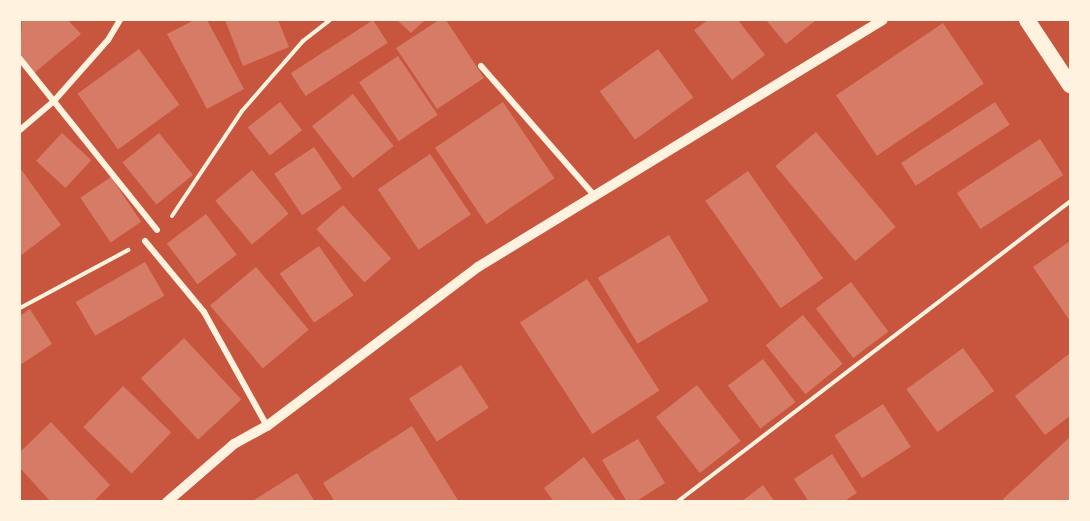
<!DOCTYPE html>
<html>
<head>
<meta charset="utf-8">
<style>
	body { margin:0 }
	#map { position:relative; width:1090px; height:521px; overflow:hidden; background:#c8553d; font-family:"DejaVu Sans",sans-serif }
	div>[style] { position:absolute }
	.building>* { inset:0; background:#d67c66; transform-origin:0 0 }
	.path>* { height:4px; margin:-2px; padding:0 2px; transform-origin:2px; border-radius:2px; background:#fff3e0 }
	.minor>* { height:6px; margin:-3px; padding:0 3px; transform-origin:3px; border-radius:3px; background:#fff3e0 }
	.tertiary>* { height:10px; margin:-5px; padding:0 5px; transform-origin:5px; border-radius:5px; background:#fff3e0 }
	.trunk>* { height:16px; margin:-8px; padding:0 8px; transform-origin:8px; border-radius:8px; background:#fff3e0 }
	span { translate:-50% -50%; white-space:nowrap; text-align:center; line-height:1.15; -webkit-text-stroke:6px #fff3e0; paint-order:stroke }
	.frame { position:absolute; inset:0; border:21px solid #fff3e0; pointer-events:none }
</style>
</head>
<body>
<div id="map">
	<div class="building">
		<i style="clip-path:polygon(22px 20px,68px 20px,81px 34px,33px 74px,20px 58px)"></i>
		<i style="clip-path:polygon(194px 20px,207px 20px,244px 89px,207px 109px,167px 34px)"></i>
		<i style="clip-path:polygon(225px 20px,278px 20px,289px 47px,243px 66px)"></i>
		<i style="left:373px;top:20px;width:27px;height:98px;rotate:57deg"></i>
		<i style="clip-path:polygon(397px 20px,425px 20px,411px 33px)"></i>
		<i style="clip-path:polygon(439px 20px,446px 20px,484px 78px,437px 109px,396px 48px)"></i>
		<i style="clip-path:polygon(708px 20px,738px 20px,765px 55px,732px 80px,694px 30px)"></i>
		<i style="clip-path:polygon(766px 20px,816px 20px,786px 44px)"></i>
		<i style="left:943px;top:23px;width:73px;height:129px;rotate:56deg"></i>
		<i style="left:139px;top:49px;width:69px;height:76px;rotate:54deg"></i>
		<i style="left:658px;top:49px;width:60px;height:72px;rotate:54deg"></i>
		<i style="left:398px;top:56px;width:71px;height:47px;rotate:56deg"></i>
		<i style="left:353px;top:94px;width:66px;height:52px;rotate:52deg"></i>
		<i style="left:280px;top:102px;width:36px;height:41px;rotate:52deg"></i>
		<i style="left:503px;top:102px;width:92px;height:82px;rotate:56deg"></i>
		<i style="left:995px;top:102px;width:27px;height:112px;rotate:57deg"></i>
		<i style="left:816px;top:132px;width:124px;height:53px;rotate:50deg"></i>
		<i style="left:62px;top:133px;width:40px;height:38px;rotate:43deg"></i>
		<i style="left:159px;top:133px;width:54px;height:47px;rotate:51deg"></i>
		<i style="left:1040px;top:139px;width:43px;height:99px;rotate:57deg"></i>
		<i style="left:314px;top:147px;width:50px;height:48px;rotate:56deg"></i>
		<i style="left:430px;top:154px;width:73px;height:63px;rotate:56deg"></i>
		<i style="clip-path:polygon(20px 168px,61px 225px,20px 256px)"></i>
		<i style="left:252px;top:170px;width:57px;height:48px;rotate:50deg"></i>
		<i style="left:748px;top:171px;width:131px;height:52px;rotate:55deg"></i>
		<i style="left:111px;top:177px;width:54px;height:37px;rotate:56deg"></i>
		<i style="left:343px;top:205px;width:72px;height:36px;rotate:48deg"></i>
		<i style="left:206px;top:214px;width:51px;height:49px;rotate:53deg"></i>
		<i style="left:669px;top:235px;width:77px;height:83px;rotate:59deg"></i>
		<i style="clip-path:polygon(1070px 241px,1070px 321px,1033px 267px)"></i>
		<i style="left:319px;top:246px;width:60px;height:48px;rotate:55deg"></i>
		<i style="left:145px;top:262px;width:39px;height:80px;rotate:60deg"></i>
		<i style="left:256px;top:267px;width:82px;height:60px;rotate:50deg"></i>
		<i style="left:587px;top:279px;width:133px;height:80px;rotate:57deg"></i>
		<i style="left:851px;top:282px;width:62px;height:44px;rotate:53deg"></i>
		<i style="clip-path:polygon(30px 309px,52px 344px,20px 365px,20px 316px)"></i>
		<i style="left:803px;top:315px;width:63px;height:48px;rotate:51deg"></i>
		<i style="left:184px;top:338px;width:84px;height:59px;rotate:47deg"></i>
		<i style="left:963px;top:348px;width:53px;height:70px;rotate:54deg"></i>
		<i style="clip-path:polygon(1070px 353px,1070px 416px,1045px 435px,1015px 396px)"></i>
		<i style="left:763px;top:359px;width:54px;height:44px;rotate:53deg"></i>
		<i style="left:461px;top:365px;width:51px;height:62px;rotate:57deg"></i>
		<i style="left:697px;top:385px;width:71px;height:52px;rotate:52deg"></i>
		<i style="left:123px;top:386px;width:67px;height:57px;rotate:44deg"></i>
		<i style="left:883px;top:404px;width:51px;height:58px;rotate:57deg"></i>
		<i style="clip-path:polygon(51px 422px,110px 485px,93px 502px,51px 502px,20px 468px,20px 452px)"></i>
		<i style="clip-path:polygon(412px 426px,459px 502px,335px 502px,323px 483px)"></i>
		<i style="clip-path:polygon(1070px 437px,1070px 502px,1005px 502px,1003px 499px)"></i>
		<i style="clip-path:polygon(638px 439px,665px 483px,635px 502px,627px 502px,602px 460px)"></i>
		<i style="clip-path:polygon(832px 454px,857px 493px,843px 502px,809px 502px,794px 479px)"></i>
		<i style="clip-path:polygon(584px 457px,617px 502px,554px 502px,544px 488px)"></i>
		<i style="clip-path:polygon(297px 473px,315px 502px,251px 502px)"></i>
		<i style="clip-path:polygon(763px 485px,775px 502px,741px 502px)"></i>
	</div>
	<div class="path">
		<i style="left:172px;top:216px;width:126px;rotate:-56.3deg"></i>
		<i style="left:242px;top:111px;width:93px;rotate:-48.9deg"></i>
		<i style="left:303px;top:41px;width:34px;rotate:-38deg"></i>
		<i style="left:20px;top:308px;width:123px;rotate:-28.2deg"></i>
		<i style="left:677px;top:502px;width:495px;rotate:-37.4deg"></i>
	</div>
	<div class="minor">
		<i style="left:20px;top:59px;width:219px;rotate:51.3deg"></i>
		<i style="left:481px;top:66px;width:171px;rotate:48.8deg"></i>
		<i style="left:20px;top:130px;width:45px;rotate:-40.5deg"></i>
		<i style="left:54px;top:101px;width:81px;rotate:-48.5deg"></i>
		<i style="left:108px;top:40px;width:23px;rotate:-59deg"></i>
		<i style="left:145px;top:241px;width:92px;rotate:50.3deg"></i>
		<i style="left:204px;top:312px;width:130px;rotate:61.1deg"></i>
	</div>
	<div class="tertiary">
		<i style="left:167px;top:502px;width:89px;rotate:-40.9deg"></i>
		<i style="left:234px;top:444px;width:38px;rotate:-29deg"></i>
		<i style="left:267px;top:426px;width:264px;rotate:-37deg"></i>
		<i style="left:478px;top:267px;width:474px;rotate:-31.4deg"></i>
	</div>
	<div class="trunk">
		<i style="left:1027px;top:20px;width:78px;rotate:56.5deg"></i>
	</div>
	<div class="frame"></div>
</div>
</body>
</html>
